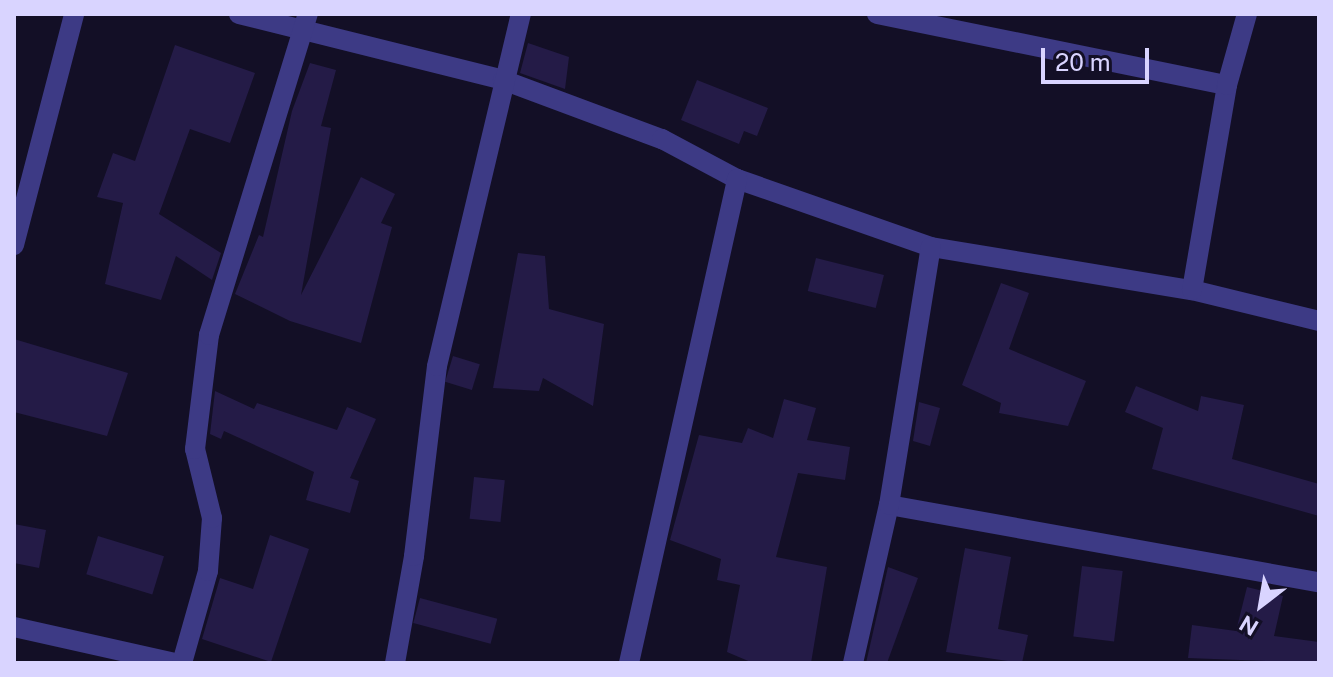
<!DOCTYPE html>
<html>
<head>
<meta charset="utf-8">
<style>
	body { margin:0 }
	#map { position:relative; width:1333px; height:677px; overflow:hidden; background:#130f26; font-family:"Public Sans",sans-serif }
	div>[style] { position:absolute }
	.building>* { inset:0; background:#241b47; transform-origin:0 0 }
	.minor>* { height:20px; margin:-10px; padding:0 10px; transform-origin:10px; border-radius:10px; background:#3d3a85 }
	span { translate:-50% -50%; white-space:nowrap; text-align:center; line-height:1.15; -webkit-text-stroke:7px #130f26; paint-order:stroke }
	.frame { position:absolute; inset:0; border:16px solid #d9d4ff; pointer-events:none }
	.north { position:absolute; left:1221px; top:565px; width:80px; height:80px; -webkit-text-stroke:6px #130f26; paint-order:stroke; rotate:211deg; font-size:22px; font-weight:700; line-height:32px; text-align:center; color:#d9d4ff }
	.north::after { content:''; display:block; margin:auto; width:28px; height:36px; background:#d9d4ff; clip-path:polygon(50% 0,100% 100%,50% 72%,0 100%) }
	.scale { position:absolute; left:1041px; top:48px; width:108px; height:36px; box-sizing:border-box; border:4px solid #d9d4ff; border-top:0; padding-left:10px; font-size:24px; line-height:28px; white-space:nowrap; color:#d9d4ff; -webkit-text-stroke:6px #130f26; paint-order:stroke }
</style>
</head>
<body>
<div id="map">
	<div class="building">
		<i style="clip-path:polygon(528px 43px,569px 57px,565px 89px,520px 73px)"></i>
		<i style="clip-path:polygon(175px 45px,255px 73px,230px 143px,190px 129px,159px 214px,221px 253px,212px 280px,176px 256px,161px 300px,105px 284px,123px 203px,97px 197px,113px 153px,135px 161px)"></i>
		<i style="clip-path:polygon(310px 63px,336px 70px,321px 126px,331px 128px,301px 295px,361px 177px,395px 194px,381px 223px,392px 227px,361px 343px,290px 321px,235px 294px,259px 235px,263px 237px,292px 111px)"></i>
		<i style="clip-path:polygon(697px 80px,768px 108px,757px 136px,744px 131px,739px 144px,681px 120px)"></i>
		<i style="clip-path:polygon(518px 253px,545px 256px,549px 309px,604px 324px,593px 406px,543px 378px,539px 391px,493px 388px)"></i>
		<i style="left:816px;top:258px;width:70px;height:34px;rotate:14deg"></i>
		<i style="clip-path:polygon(1001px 283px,1029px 293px,1009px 349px,1086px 381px,1068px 426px,999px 413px,1001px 403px,962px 385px)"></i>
		<i style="clip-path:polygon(14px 339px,128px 373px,107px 436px,14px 412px)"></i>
		<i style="left:453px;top:356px;width:28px;height:27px;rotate:17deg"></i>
		<i style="clip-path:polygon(1136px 386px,1198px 411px,1201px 396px,1244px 405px,1232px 459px,1319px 484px,1319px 516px,1152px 469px,1163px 428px,1125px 412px)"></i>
		<i style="clip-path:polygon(215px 391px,254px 409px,257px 403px,337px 430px,347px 407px,376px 419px,350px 478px,359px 481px,350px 513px,306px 500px,314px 472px,224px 431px,221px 439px,210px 434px)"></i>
		<i style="clip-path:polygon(784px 399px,816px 408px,807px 440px,850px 447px,845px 480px,798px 473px,776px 557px,827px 567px,811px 663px,753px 663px,727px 652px,740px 585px,717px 580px,721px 559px,670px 540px,699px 435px,742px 443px,748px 428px,773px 438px)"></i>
		<i style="clip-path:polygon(919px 402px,940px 408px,930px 446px,913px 441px)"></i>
		<i style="left:474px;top:477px;width:31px;height:42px;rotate:6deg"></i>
		<i style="clip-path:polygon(14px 524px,46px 530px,39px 568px,14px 563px)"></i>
		<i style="clip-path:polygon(270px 535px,309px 549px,271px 662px,202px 639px,220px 578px,253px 589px)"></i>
		<i style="left:98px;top:536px;width:69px;height:40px;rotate:17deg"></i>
		<i style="clip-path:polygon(965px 548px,1011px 557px,998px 629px,1028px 635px,1022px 663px,946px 652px)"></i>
		<i style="left:1082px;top:566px;width:41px;height:71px;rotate:7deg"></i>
		<i style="clip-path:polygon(888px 567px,918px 578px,887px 663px,866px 663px)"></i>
		<i style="clip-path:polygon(1247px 587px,1283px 596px,1274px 636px,1319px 642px,1319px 663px,1188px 658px,1192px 625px,1236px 631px)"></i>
		<i style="left:420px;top:598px;width:80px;height:26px;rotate:15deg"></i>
	</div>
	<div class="minor">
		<i style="left:239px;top:14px;width:272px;rotate:14deg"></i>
		<i style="left:503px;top:80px;width:170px;rotate:20.4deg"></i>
		<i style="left:662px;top:139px;width:85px;rotate:28.1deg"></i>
		<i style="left:737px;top:179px;width:206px;rotate:19.3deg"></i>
		<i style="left:931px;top:247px;width:265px;rotate:9.4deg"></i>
		<i style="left:1192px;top:290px;width:131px;rotate:13.7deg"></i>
		<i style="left:877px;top:14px;width:357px;rotate:11.5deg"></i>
		<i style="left:14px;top:245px;width:239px;rotate:-75.4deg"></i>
		<i style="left:1192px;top:290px;width:208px;rotate:-80.3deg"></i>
		<i style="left:1227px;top:85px;width:74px;rotate:-74.3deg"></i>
		<i style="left:889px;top:505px;width:437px;rotate:10.2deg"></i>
		<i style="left:14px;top:627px;width:165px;rotate:12.6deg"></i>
		<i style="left:182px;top:663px;width:96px;rotate:-74.2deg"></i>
		<i style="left:208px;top:571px;width:53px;rotate:-85.7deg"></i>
		<i style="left:212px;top:518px;width:71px;rotate:-103.8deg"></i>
		<i style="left:195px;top:449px;width:115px;rotate:-83deg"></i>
		<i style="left:209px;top:335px;width:336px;rotate:-72.9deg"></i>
		<i style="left:395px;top:663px;width:109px;rotate:-79.9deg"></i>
		<i style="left:414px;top:556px;width:191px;rotate:-83.1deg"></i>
		<i style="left:437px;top:366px;width:362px;rotate:-76.6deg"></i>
		<i style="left:629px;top:663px;width:496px;rotate:-77.4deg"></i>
		<i style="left:853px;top:663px;width:162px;rotate:-77.2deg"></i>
		<i style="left:889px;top:505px;width:261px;rotate:-80.8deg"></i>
	</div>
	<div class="frame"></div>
	<div class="north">N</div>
	<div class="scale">20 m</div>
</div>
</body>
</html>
